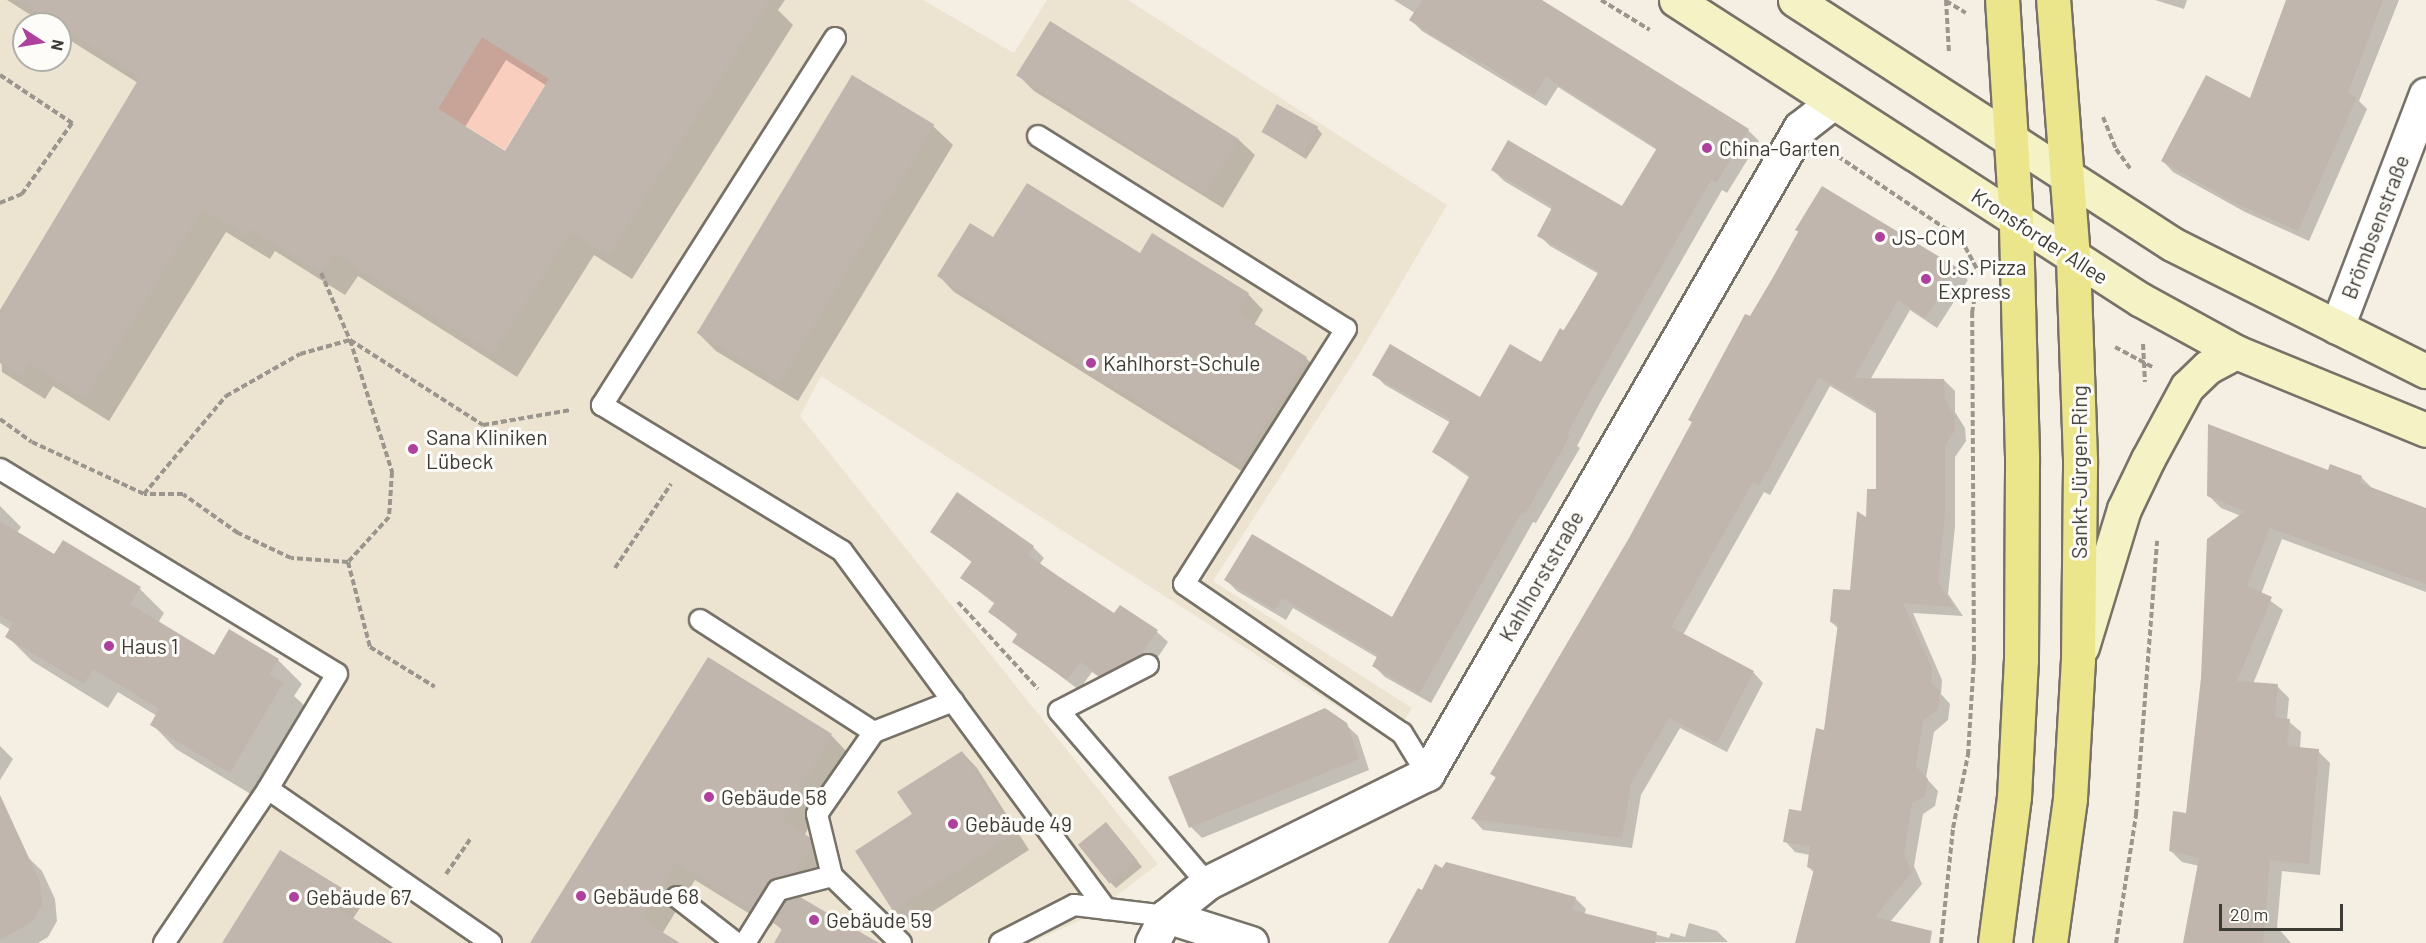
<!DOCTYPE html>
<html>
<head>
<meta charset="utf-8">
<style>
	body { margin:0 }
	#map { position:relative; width:2426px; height:943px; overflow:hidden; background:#f4eee3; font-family:Barlow,sans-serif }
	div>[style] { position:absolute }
	.built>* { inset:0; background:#ede3d1 }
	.green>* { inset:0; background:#facebf; transform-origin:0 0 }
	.shadow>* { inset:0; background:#0003 }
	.building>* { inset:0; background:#c0b6ae; transform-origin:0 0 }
	.path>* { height:4px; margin-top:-2px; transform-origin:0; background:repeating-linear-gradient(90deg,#9a968e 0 6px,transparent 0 9px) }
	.roads { filter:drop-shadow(2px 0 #777268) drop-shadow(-2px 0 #777268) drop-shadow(0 2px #777268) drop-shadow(0 -2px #777268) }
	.service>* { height:20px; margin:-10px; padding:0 10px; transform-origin:10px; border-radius:10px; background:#fff }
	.minor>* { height:33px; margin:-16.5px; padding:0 16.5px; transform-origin:16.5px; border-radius:16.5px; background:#fff }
	.secondary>* { height:33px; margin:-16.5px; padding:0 16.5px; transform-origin:16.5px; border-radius:16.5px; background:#f5f2c6 }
	.primary>* { height:33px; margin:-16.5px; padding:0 16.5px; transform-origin:16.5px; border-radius:16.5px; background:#ebe58c }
	.dots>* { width:16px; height:16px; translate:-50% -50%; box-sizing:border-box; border:3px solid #fefcf8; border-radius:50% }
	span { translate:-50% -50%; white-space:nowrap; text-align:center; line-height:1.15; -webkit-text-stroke:6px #fefcf8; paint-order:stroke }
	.poi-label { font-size:21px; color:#3d3b36 }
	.left { translate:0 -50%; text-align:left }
	.street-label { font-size:21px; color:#3d3b36 }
	.north { position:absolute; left:12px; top:12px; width:60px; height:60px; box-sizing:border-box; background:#fefcf8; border:2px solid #b1afaa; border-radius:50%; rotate:102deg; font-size:16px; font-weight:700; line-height:24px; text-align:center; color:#3d3b36 }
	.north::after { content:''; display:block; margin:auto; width:21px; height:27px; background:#ae409e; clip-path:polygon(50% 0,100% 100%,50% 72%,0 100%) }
	.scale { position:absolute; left:2219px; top:904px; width:124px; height:27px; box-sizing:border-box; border:3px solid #3d3b36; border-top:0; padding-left:8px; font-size:18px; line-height:21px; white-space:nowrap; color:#3d3b36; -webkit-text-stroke:4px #fefcf8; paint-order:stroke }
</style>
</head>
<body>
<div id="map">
	<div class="built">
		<i style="clip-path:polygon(evenodd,0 0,923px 0,1014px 53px,1047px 0,1128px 0,1447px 205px,1361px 351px,1213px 581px,1412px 708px,1391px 741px,821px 376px,800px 416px,1158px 864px,1091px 915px,1031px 943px,150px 943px,327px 674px,0 483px,0 0,24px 24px,60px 24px,60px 60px,24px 60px,24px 24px)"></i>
	</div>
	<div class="green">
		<i style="left:482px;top:37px;width:79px;height:84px;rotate:32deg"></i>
	</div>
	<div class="shadow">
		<i style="clip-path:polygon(evenodd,7px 0,785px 0,778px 10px,793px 25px,632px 279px,594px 255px,517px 377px,358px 276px,345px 295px,275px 251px,270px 259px,226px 232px,109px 421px,53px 386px,45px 399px,2px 372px,0 313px,138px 83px,60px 34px,60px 24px,45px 24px,7px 0,506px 60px,547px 86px,506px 153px,465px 127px,506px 60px)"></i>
		<i style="clip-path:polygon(1394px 0,1540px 0,1748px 130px,1759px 141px,1727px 193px,1722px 190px,1601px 401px,1577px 446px,1580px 448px,1536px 523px,1533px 522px,1431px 703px,1385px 677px,1374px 666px,1378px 658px,1293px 608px,1286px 620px,1237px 591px,1226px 580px,1392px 619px,1470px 478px,1434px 452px,1451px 423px,1385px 385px,1374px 374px,1481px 399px,1542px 364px,1599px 274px,1550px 246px,1539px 235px,1553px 210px,1504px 181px,1493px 170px,1623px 208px,1657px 150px,1558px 87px,1546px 106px,1422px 31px,1411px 20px,1415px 13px)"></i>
		<i style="clip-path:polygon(2155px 0,2187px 0,2184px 9px)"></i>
		<i style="clip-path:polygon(2288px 0,2399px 0,2359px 101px,2367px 109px,2309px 241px,2245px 212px,2173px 172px,2163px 161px,2251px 100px)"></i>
		<i style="clip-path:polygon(1050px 23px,1239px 140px,1255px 155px,1223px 208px,1034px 91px,1018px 75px)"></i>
		<i style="clip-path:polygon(933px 126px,953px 145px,798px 401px,716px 351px,697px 332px)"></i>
		<i style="clip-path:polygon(1317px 128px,1322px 134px,1306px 159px,1263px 132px)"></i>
		<i style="clip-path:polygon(1822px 188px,1957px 270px,1968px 280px,1937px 328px,1910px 310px,1870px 380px,1944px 380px,1955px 391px,1955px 412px,1965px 428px,1966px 441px,1955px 457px,1955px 527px,1948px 594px,1963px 616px,1913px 613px,1942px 680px,1941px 694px,1950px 704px,1948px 720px,1934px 732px,1926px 778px,1938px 791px,1935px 806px,1923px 814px,1914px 866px,1922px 884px,1890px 922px,1901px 943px,1796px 943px,1815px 873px,1808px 867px,1810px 855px,1795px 852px,1785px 841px,1803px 813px,1826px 732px,1839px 629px,1831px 622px,1851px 592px,1877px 491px,1877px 414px,1830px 386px,1770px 495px,1764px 492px,1683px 635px,1753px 672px,1763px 683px,1727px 752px,1680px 728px,1641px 795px,1632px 848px,1483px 830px,1473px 819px,1497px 779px,1492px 774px,1630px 539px)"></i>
		<i style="clip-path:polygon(1140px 255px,1248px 294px,1263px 310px,1254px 325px,1306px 358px,1322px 374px,1256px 480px,954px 292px,939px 276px)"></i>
		<i style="clip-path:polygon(2329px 472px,2361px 477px,2373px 489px,2426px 510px,2426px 592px,2282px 539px,2261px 594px,2283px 610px,2253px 684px,2277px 686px,2289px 698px,2287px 720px,2301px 732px,2300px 749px,2318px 751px,2330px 763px,2320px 875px,2282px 871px,2277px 927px,2291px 943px,2184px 943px,2199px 866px,2182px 862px,2170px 850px,2187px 814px,2241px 516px,2221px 508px,2209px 496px)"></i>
		<i style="clip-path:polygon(0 506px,21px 527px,17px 533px,55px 556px,63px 542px,140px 589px,164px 613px,158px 623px,214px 657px,278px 660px,302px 684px,294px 696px,307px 708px,254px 796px,176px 749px,152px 724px,157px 716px,118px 692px,108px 708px,32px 661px,7px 636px,11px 630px,0 623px)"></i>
		<i style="clip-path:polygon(932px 532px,1033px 547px,1044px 558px,1039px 565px,1114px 615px,1157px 632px,1168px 642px,1152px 666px,1112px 686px,1092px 672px,1079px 690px,1014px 641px,1018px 635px,990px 612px,995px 604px,962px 578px,973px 563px)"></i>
		<i style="clip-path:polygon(1346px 725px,1358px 736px,1369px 770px,1202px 838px,1191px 827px)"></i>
		<i style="clip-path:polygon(831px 735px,849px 754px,804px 836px,830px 864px,812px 892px,798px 897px,876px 943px,775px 943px,783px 931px,774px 922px,771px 927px,695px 880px,662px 934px,677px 943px,540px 943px)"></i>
		<i style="clip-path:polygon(0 746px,13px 759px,0 780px)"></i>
		<i style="clip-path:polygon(962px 752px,977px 768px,1029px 850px,910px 926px,894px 910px,914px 815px)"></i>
		<i style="clip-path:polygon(1111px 829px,1142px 867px,1116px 888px,1111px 883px)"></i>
		<i style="clip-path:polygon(0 830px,42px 871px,55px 899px,57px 921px,48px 937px,38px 943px,0 943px)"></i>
		<i style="clip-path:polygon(280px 852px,341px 890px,360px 908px,352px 920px,390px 943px,226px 943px)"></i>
		<i style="clip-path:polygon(1443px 870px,1575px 898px,1586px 909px,1584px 915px,1669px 938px,1671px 933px,1685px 937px,1689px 923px,1717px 931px,1728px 942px,1390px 943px,1423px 892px)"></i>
	</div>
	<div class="building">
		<i style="clip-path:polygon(evenodd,18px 0,770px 0,608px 256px,570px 232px,493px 354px,334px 253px,321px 273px,251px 229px,246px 236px,202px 209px,85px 399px,29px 363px,21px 376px,0 363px,0 310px,140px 77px,18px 0,482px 37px,549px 79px,505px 151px,438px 109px,482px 37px)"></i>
		<i style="clip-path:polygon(1422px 0,1542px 0,1749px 129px,1716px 183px,1711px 180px,1591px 390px,1567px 434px,1570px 436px,1525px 514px,1522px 512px,1419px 694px,1372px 666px,1378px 655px,1282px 598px,1275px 610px,1224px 580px,1252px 534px,1392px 617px,1470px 475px,1432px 452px,1451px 419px,1372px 375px,1390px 344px,1480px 397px,1510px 344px,1541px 362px,1560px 328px,1564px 331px,1599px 271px,1537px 236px,1553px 206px,1491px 170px,1508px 140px,1622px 206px,1657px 148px,1546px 77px,1534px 96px,1463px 51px,1461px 54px,1409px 20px)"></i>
		<i style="clip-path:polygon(2286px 0,2383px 0,2348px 93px,2357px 97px,2298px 231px,2233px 202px,2161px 161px,2206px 75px,2250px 98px)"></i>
		<i style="left:1050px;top:21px;width:223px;height:64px;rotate:32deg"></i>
		<i style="left:852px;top:75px;width:96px;height:301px;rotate:31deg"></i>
		<i style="left:1277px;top:104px;width:47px;height:32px;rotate:29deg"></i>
		<i style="clip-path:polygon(1027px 183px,1140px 253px,1152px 233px,1249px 293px,1237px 313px,1307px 357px,1240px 465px,937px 276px,970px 223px,993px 237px)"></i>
		<i style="clip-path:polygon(1822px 186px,1958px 268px,1925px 318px,1898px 300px,1854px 378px,1944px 379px,1945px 400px,1955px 416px,1955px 430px,1945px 446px,1945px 515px,1938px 582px,1954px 607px,1903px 603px,1932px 668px,1931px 683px,1940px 691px,1938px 709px,1923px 721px,1916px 766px,1928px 779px,1925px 796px,1912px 803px,1904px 855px,1912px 872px,1875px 917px,1932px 931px,1930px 943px,1795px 943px,1814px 869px,1807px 867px,1810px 846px,1783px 842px,1789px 809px,1801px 811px,1816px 728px,1824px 730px,1838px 623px,1830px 622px,1833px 589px,1850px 590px,1857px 511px,1866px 517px,1867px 489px,1876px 489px,1876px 410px,1819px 377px,1759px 486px,1753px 482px,1671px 627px,1754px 671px,1717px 743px,1669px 718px,1631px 784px,1622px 838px,1471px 819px,1496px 777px,1490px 774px,1629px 538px,1692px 422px,1688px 420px,1724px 353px,1745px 314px,1750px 316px,1775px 274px,1799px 232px,1795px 230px)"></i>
		<i style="clip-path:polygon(2208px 424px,2328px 470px,2330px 464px,2362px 476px,2360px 483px,2426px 508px,2426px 584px,2270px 528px,2247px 586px,2272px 597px,2237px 681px,2278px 684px,2275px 717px,2290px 719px,2287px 746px,2319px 749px,2309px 864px,2270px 860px,2263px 943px,2183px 943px,2199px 858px,2169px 851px,2173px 811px,2186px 813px,2201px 678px,2207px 539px,2245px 511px,2207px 496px)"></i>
		<i style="clip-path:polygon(957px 492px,1034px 546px,1028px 555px,1058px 576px,1114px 613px,1120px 605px,1158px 630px,1141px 655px,1100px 676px,1080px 662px,1067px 680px,1012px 642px,1018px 633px,988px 612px,995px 602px,960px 578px,972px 561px,930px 532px)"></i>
		<i style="clip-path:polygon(0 521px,54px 554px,63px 540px,141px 587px,130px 604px,214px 655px,229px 629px,279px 659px,269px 674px,283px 683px,230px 773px,150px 725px,159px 709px,93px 669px,84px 684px,5px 637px,13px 623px,0 615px)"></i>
		<i style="clip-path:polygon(708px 657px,832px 734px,783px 821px,811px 838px,812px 845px,794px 873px,768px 883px,752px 910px,676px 863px,641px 919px,680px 943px,530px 943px)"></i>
		<i style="clip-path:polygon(1325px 708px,1347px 723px,1359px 759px,1189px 828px,1168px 777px)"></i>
		<i style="clip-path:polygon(962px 751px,1015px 834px,893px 911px,855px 851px,912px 814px,897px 792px)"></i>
		<i style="clip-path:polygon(0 795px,40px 882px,42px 905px,32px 922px,0 940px)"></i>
		<i style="left:1106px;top:822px;width:50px;height:36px;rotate:51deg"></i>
		<i style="clip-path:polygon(280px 850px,342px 888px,332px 905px,393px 943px,222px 943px)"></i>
		<i style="clip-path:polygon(1446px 862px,1576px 897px,1572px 910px,1657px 932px,1655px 943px,1388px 943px,1418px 888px,1422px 890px,1435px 864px,1442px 868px)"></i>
		<i style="clip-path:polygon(800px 897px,879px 943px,774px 943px,782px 929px,772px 922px,786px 900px)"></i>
	</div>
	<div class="path">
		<i style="left:1601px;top:0;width:57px;rotate:31.5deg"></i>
		<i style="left:1946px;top:0;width:53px;rotate:86.8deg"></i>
		<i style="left:1946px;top:1px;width:23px;rotate:31deg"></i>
		<i style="left:0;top:75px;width:87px;rotate:33.7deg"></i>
		<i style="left:72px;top:123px;width:87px;rotate:125.2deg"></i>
		<i style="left:22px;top:194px;width:24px;rotate:158deg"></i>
		<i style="left:2103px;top:117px;width:35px;rotate:68deg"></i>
		<i style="left:2116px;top:149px;width:24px;rotate:54deg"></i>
		<i style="left:1830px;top:151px;width:158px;rotate:33.9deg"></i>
		<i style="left:1961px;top:228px;width:11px;rotate:90deg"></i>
		<i style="left:1961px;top:239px;width:36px;rotate:62deg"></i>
		<i style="left:321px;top:273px;width:73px;rotate:66.6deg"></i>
		<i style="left:350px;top:340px;width:158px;rotate:32.6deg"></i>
		<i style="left:483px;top:425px;width:89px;rotate:-9.7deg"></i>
		<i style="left:350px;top:340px;width:139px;rotate:72.3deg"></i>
		<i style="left:392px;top:472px;width:45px;rotate:93.8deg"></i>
		<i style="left:389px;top:517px;width:61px;rotate:132.3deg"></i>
		<i style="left:348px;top:562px;width:57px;rotate:-176deg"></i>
		<i style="left:291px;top:558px;width:59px;rotate:-154.7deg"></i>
		<i style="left:238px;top:533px;width:67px;rotate:-144.7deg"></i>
		<i style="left:183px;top:494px;width:39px;rotate:180deg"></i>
		<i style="left:144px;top:494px;width:128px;rotate:-50.1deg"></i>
		<i style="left:226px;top:396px;width:85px;rotate:-29.6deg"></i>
		<i style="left:300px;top:354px;width:52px;rotate:-15.6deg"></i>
		<i style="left:2143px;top:344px;width:38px;rotate:87deg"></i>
		<i style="left:2115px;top:347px;width:44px;rotate:28.3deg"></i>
		<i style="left:0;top:419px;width:39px;rotate:36deg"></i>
		<i style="left:32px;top:442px;width:123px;rotate:24.9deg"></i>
		<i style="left:348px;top:562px;width:88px;rotate:75.5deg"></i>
		<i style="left:370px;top:647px;width:76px;rotate:31.6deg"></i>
		<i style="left:615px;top:568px;width:101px;rotate:-56.3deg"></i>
		<i style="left:958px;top:602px;width:118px;rotate:47.4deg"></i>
		<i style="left:446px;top:874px;width:44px;rotate:-55.2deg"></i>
		<i style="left:1941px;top:943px;width:116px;rotate:-84deg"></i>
		<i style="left:1953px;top:828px;width:75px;rotate:-78.4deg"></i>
		<i style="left:1968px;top:755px;width:95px;rotate:-86.4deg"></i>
		<i style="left:1974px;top:660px;width:347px;rotate:-90.3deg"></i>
		<i style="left:1972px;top:313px;width:28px;rotate:-80deg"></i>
		<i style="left:2116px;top:943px;width:130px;rotate:-81.1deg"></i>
		<i style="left:2136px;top:815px;width:275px;rotate:-85.6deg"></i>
	</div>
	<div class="roads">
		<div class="service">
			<i style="left:835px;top:38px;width:435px;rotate:122.4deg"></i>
			<i style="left:602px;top:405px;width:281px;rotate:31.3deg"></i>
			<i style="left:842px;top:551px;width:445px;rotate:53.6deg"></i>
			<i style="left:1038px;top:136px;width:363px;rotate:32.1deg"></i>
			<i style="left:1346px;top:329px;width:302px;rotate:122.4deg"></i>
			<i style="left:1184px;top:584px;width:264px;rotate:34.4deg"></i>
			<i style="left:1402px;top:733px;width:48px;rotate:58.6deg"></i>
			<i style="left:0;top:469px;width:394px;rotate:31.3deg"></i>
			<i style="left:337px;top:674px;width:134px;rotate:121deg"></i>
			<i style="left:268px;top:789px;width:186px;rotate:124deg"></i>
			<i style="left:700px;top:620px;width:207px;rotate:32.8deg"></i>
			<i style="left:1148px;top:665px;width:100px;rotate:152.7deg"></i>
			<i style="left:1059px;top:711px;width:227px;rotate:49.3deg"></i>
			<i style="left:268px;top:789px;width:271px;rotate:34.6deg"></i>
			<i style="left:677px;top:897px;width:75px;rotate:37.9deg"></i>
			<i style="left:745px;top:943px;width:62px;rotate:-58.1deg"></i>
			<i style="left:778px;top:890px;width:56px;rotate:-14.5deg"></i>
			<i style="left:901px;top:943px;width:96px;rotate:-135.8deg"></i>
			<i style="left:832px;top:876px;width:64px;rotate:-103.6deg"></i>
			<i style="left:817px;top:814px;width:100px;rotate:-55.2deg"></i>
			<i style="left:874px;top:732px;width:85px;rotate:-21.4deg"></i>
			<i style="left:1000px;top:943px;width:83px;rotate:-27.2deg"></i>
			<i style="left:1074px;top:905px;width:93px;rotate:6.8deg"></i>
		</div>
		<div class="minor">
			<i style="left:2337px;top:327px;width:249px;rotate:-69.1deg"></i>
			<i style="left:1166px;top:916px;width:89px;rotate:17.6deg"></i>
			<i style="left:1152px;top:943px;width:30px;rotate:-63deg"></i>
			<i style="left:1166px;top:916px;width:53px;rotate:-38.8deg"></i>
			<i style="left:1207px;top:883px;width:246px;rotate:-26.4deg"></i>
			<i style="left:1427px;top:774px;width:746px;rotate:-60deg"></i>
			<i style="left:1800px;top:128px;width:39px;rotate:-38deg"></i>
		</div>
		<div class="secondary">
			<i style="left:1676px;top:0;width:553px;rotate:32.83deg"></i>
			<i style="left:2141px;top:300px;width:108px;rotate:28.7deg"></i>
			<i style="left:2236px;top:352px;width:205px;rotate:22.3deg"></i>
			<i style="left:1795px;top:0;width:449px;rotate:32.9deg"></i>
			<i style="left:2172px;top:244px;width:284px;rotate:26.6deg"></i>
			<i style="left:2082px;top:647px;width:144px;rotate:-73.1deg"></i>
			<i style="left:2124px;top:509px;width:55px;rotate:-64.4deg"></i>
			<i style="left:2148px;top:459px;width:82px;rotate:-61.6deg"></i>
			<i style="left:2187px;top:387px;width:29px;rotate:-44deg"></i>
			<i style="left:2208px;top:367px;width:32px;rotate:-28deg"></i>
		</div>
		<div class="primary">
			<i style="left:1995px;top:943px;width:147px;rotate:-82.6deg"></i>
			<i style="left:2014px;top:797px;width:137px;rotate:-87.1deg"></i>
			<i style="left:2021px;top:660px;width:204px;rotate:-89.7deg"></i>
			<i style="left:2022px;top:456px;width:235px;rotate:-91.5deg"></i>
			<i style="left:2016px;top:221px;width:221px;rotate:-93.6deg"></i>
			<i style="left:2050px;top:943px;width:146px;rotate:-82.1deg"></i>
			<i style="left:2070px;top:798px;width:138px;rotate:-86.7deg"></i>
			<i style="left:2078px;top:660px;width:201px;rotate:-89.4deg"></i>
			<i style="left:2080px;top:459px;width:201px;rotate:-92deg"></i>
			<i style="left:2073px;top:258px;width:259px;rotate:-94.4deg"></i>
		</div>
	</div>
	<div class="dots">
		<i style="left:1707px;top:148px;background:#ae409e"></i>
		<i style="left:1880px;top:237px;background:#ae409e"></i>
		<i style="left:1926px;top:279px;background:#ae409e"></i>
		<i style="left:1091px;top:363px;background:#ae409e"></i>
		<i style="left:413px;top:449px;background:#ae409e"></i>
		<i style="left:109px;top:646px;background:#ae409e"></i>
		<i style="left:709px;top:797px;background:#ae409e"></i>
		<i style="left:953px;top:824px;background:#ae409e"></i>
		<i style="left:581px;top:896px;background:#ae409e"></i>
		<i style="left:294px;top:897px;background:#ae409e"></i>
		<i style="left:814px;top:920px;background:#ae409e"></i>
	</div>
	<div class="poi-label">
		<span class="left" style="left:1719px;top:148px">China-Garten</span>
		<span class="left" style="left:1892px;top:237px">JS-COM</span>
		<span class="left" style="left:1938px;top:279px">U.S. Pizza<br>Express</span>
		<span class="left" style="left:1103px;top:363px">Kahlhorst-Schule</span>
		<span class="left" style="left:426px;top:449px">Sana Kliniken<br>Lübeck</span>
		<span class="left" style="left:121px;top:646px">Haus 1</span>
		<span class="left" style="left:721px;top:797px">Gebäude 58</span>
		<span class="left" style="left:965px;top:824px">Gebäude 49</span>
		<span class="left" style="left:593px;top:896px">Gebäude 68</span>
		<span class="left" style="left:306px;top:897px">Gebäude 67</span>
		<span class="left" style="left:826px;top:920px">Gebäude 59</span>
	</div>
	<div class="street-label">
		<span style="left:2375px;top:227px;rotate:-69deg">Brömbsenstraße</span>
		<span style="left:2040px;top:236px;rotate:33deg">Kronsforder Allee</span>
		<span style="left:2079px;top:472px;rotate:-90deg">Sankt-Jürgen-Ring</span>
		<span style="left:1541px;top:576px;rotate:-60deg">Kahlhorststraße</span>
	</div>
	<div class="north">N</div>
	<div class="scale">20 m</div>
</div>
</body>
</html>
